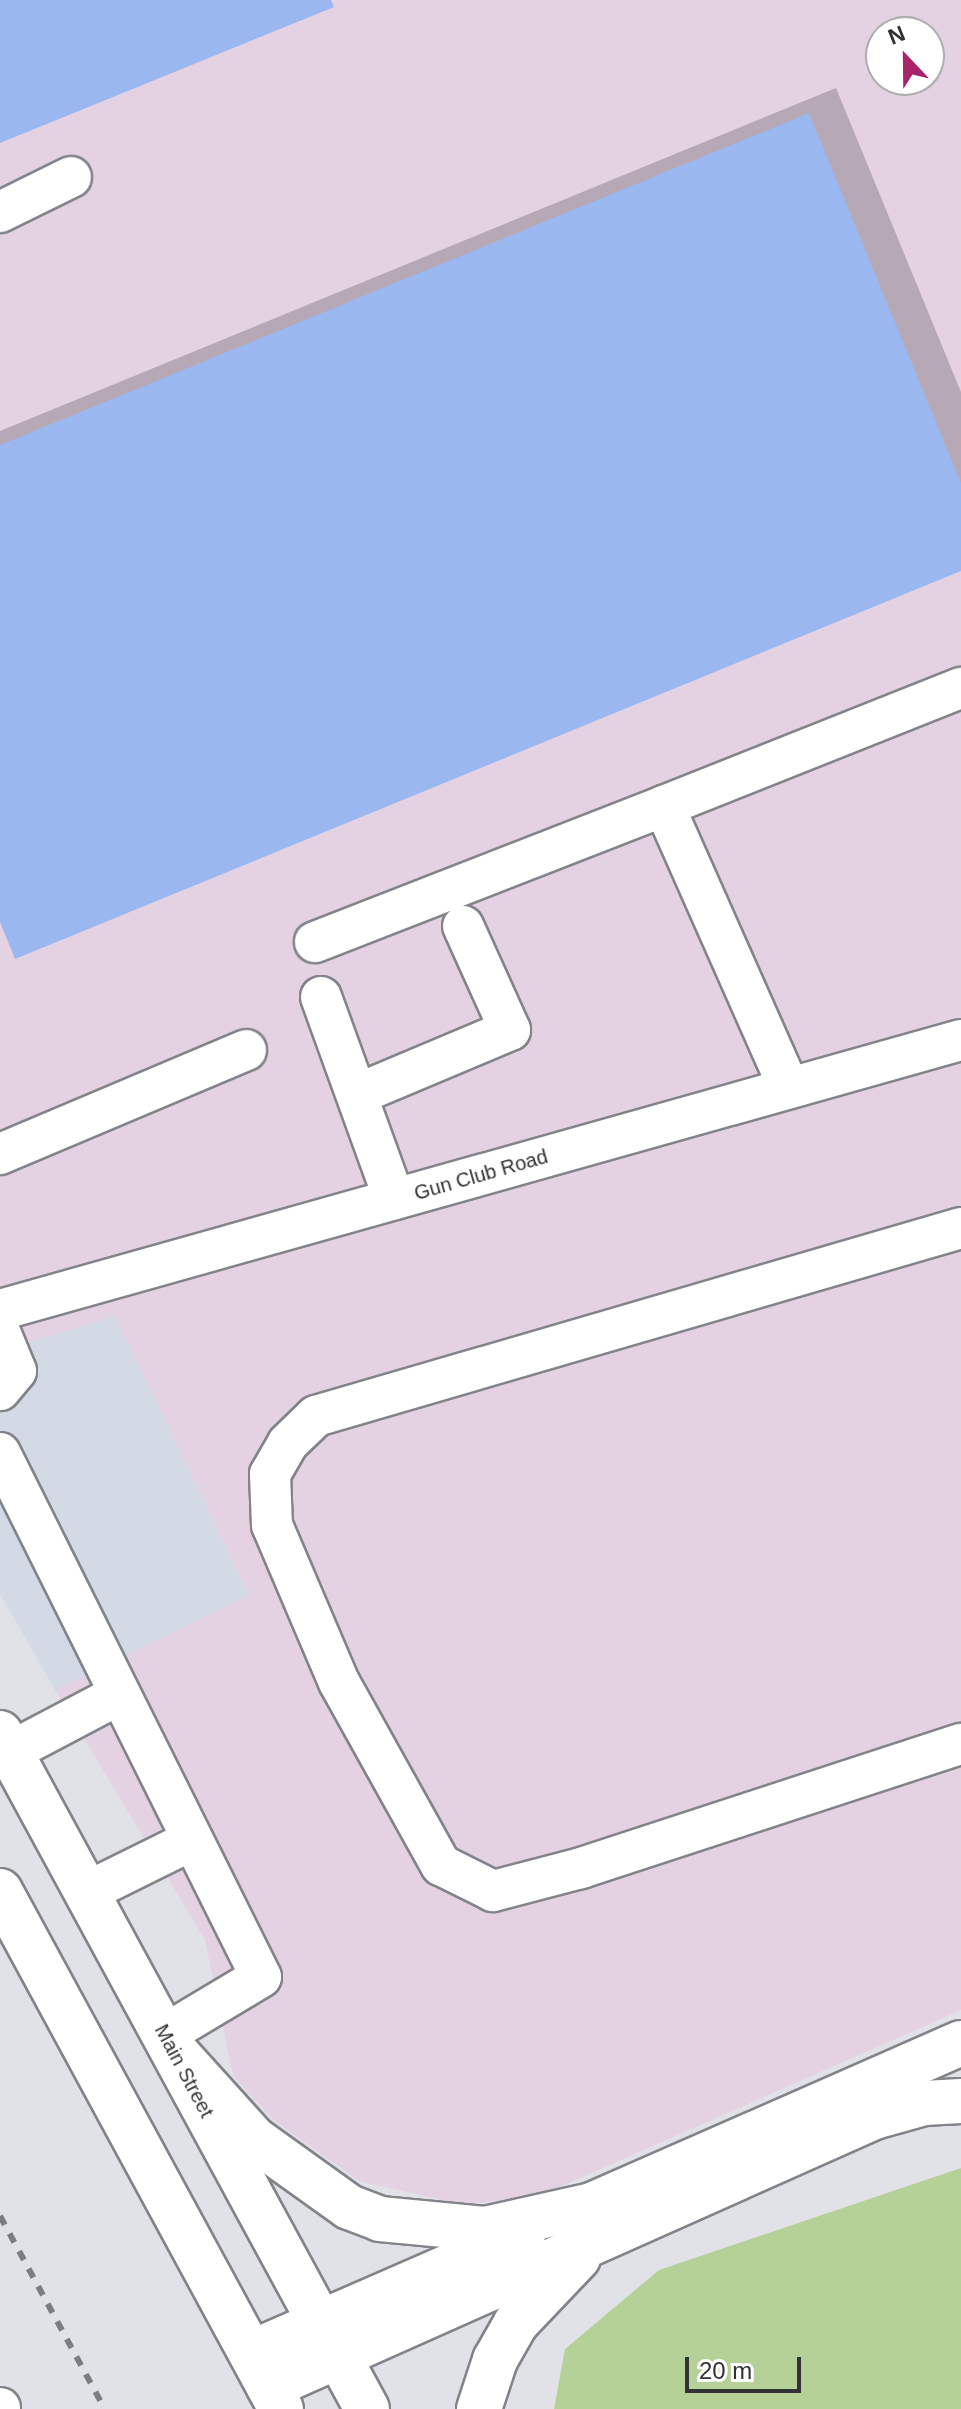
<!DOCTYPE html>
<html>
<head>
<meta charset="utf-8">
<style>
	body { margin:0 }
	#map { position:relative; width:961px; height:2409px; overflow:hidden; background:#e0e2e7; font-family:Helvetica,sans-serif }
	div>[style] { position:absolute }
	.built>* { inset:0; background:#d3d9e5 }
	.industrial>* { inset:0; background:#e4d2e3 }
	.green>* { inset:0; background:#b6d198 }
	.shadow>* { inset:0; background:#0003 }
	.building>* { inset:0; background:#9ab7f0 }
	.roads { filter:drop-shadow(2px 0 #828489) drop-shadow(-2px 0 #828489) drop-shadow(0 2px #828489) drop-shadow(0 -2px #828489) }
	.minor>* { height:40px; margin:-20px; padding:0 20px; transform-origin:20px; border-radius:20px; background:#fff }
	.major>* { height:44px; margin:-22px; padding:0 22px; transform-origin:22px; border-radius:22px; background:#fff }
	.rail>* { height:6px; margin-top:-3px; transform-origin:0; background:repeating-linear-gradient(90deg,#7b7d7f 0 10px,transparent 0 20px) }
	span { translate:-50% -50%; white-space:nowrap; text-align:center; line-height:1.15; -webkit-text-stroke:6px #fff; paint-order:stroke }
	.street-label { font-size:20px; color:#313233 }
	.north { position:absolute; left:865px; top:16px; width:80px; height:80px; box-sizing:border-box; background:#fff; border:2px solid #adadad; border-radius:50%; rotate:338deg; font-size:22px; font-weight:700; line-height:32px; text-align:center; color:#313233 }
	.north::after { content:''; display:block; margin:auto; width:28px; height:36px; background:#a9226a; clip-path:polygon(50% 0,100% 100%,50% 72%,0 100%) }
	.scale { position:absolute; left:685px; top:2357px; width:116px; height:36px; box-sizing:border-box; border:4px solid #313233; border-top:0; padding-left:10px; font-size:24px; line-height:28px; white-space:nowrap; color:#313233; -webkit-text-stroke:6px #fff; paint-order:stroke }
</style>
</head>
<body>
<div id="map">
	<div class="built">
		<i style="clip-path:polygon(115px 1316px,249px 1596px,55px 1690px,0 1594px,0 1351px)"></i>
	</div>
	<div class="industrial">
		<i style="clip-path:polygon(evenodd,0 0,961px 0,961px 2010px,544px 2194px,464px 2205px,359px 2181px,272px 2119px,233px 2075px,205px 1940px,55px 1690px,249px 1595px,115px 1316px,0 1351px,0 0,881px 32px,929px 32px,929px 80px,881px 80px,881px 32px)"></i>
	</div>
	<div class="green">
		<i style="clip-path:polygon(961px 2168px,961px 2409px,554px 2409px,565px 2349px,659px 2270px)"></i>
	</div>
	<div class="shadow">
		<i style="clip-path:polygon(836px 88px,961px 392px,961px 568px,0 917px,0 431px)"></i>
	</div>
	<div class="building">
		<i style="clip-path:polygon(0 0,331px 0,334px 7px,0 143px)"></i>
		<i style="clip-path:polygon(809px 113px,961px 483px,961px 571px,15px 959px,0 922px,0 445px)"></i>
	</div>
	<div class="roads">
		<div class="minor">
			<i style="left:0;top:212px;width:79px;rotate:-26.2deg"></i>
			<i style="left:664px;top:806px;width:320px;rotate:-21.7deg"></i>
			<i style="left:315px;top:942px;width:375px;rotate:-21.3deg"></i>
			<i style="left:664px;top:806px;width:308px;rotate:66.1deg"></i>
			<i style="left:321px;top:997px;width:215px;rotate:70.1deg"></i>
			<i style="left:358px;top:1094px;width:165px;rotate:-22.8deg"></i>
			<i style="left:510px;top:1030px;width:114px;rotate:-114.3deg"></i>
			<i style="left:0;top:1154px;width:267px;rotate:-22.9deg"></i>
			<i style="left:961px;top:1228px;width:672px;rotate:163.75deg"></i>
			<i style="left:316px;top:1416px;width:39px;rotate:136deg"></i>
			<i style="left:288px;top:1443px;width:36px;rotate:120deg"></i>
			<i style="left:270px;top:1474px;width:51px;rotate:87.8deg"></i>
			<i style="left:272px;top:1525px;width:171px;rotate:66.9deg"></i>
			<i style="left:339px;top:1682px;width:210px;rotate:60.9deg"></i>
			<i style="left:441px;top:1865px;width:58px;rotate:26.6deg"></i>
			<i style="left:493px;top:1891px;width:91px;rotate:-14.6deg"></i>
			<i style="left:581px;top:1868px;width:400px;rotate:-18.1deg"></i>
			<i style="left:0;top:1310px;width:998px;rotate:-15.69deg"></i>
			<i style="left:0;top:1332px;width:42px;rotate:67.7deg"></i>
			<i style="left:16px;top:1371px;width:25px;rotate:130deg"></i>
			<i style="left:0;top:1453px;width:585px;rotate:63.52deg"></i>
			<i style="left:261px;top:1977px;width:113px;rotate:149.1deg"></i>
			<i style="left:10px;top:1752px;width:124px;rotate:-27.8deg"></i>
			<i style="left:87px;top:1892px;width:117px;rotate:-26.3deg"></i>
			<i style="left:0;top:2408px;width:1px;rotate:90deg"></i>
		</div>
		<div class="major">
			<i style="left:0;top:1733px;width:769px;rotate:61.5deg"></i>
			<i style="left:0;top:1891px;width:589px;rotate:61.52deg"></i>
			<i style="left:171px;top:2047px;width:124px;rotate:47.9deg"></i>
			<i style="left:254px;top:2139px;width:117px;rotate:35.6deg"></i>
			<i style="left:349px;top:2207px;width:33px;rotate:21deg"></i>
			<i style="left:380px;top:2219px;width:105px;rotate:5.4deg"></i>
			<i style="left:485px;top:2229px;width:110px;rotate:-12.6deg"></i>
			<i style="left:592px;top:2205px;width:403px;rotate:-23.7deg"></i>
			<i style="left:251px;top:2353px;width:297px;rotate:-23.6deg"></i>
			<i style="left:269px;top:2387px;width:663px;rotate:-24.05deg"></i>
			<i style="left:874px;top:2117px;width:52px;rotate:-15.6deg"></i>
			<i style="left:924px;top:2103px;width:37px;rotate:-3deg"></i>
			<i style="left:479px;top:2409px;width:52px;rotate:-71.9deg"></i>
			<i style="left:495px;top:2360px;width:43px;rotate:-60.4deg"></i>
			<i style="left:516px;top:2323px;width:90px;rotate:-46.4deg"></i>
		</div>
	</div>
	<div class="rail">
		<i style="left:0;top:2216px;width:220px;rotate:61.5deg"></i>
	</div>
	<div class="street-label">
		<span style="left:481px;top:1175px;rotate:-16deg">Gun Club Road</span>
		<span style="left:184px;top:2071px;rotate:62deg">Main Street</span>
	</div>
	<div class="north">N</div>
	<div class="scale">20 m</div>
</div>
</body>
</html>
